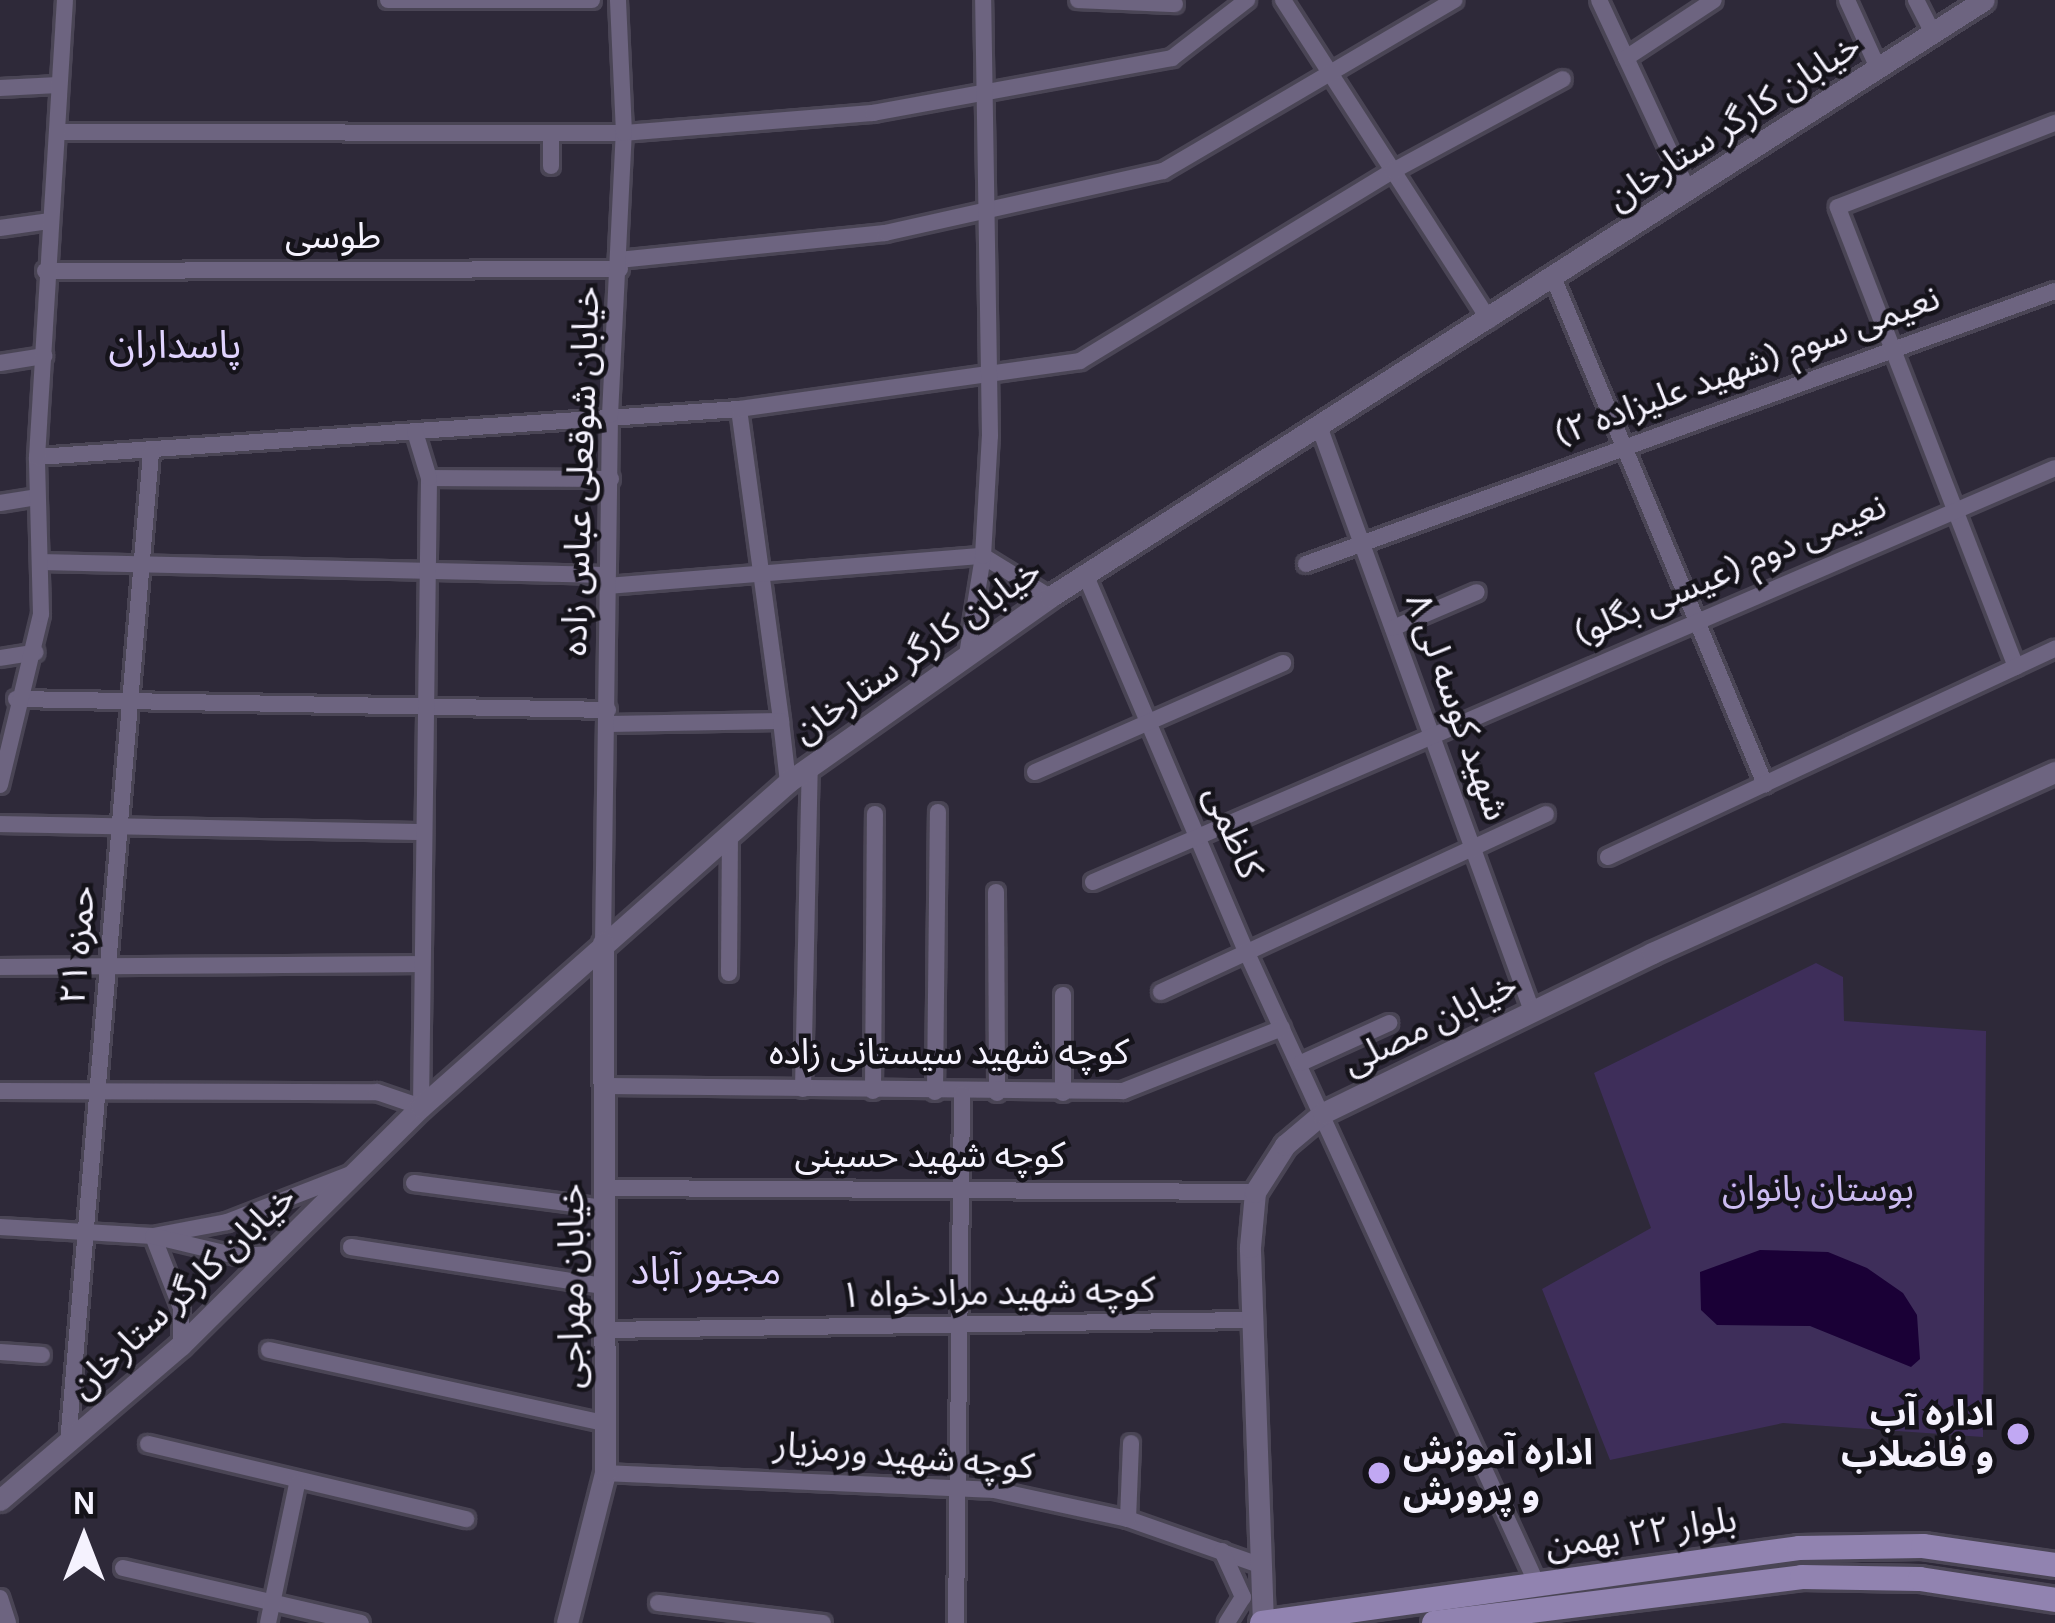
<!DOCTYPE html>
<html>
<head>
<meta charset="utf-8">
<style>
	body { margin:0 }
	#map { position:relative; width:2055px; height:1623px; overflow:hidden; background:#2e2939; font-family:Karla,"Noto Sans Arabic",sans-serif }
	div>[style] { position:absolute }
	.green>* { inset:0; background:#3e2e5a }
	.water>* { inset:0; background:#1a0036 }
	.roads { filter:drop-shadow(3px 0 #4a4555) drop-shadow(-3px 0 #4a4555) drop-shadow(0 3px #4a4555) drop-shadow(0 -3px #4a4555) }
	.minor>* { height:16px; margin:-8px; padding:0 8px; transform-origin:8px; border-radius:8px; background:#6d6480 }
	.tertiary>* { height:21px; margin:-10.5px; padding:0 10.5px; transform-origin:10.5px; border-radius:10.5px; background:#6d6480 }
	.secondary>* { height:24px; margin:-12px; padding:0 12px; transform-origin:12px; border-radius:12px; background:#9183b0 }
	.dots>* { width:33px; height:33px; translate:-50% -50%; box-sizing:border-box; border:6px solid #15131a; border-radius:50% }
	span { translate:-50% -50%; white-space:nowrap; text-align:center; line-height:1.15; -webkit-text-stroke:9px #15131a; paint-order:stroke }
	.street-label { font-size:36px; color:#f5f2fe }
	.park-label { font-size:36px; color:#ccbbf1 }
	.poi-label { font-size:36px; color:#f5f2fe; font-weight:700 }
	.right { translate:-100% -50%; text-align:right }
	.left { translate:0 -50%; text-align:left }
	.neighbourhood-label { font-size:39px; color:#e0d3fe }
	.north { position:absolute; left:24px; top:1479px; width:120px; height:120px; -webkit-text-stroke:9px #15131a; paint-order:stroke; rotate:0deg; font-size:33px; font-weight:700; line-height:48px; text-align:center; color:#f5f2fe }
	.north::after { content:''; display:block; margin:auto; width:42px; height:54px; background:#f5f2fe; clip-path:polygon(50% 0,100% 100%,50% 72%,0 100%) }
</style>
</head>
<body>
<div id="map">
	<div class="green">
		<i style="clip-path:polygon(1816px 963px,1843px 977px,1844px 1021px,1986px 1031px,1983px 1437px,1783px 1423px,1610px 1460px,1542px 1289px,1651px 1228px,1594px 1073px)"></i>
	</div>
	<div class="water">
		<i style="clip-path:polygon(1760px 1250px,1828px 1252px,1867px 1268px,1903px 1293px,1917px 1315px,1920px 1359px,1911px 1367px,1810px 1326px,1717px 1325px,1701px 1310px,1700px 1272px)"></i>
	</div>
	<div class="roads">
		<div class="minor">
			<i style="left:388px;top:0;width:204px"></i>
			<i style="left:1078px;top:0;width:97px;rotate:2.4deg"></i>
			<i style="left:1283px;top:0;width:381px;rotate:57.2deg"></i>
			<i style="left:1599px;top:0;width:211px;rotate:65deg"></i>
			<i style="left:1847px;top:0;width:75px;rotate:65.5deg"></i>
			<i style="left:1916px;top:0;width:37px;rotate:63deg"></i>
			<i style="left:1626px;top:58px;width:105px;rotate:-33.4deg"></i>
			<i style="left:0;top:88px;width:58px;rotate:-3deg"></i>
			<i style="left:57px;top:132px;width:567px;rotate:0.1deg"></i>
			<i style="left:624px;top:133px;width:250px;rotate:-4.6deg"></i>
			<i style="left:873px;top:113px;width:304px;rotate:-10.4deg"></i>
			<i style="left:1172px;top:58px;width:95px;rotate:-37.7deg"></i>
			<i style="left:551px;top:133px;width:33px;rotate:90deg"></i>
			<i style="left:0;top:228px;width:49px;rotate:-8.1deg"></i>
			<i style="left:619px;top:260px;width:267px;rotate:-5.8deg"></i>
			<i style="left:885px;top:233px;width:285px;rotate:-12.6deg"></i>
			<i style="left:1163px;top:171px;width:338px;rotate:-30.4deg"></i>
			<i style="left:45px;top:271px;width:575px;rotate:-0.2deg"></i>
			<i style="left:1553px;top:277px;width:550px;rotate:67.31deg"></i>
			<i style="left:0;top:363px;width:45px;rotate:-9deg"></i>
			<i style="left:739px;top:409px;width:315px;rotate:82.3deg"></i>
			<i style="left:1319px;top:426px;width:623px;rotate:69.99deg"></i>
			<i style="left:37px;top:457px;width:704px;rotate:-3.91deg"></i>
			<i style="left:739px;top:409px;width:344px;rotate:-8deg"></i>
			<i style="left:1080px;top:361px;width:366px;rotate:-31.3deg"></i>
			<i style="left:1393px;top:171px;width:193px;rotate:-28.4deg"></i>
			<i style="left:429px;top:478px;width:182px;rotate:0.3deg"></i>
			<i style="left:0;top:503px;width:37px;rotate:-9deg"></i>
			<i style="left:983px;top:556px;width:79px;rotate:31.5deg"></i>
			<i style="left:40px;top:562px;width:567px;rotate:1.31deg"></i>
			<i style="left:1306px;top:564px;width:797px;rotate:-20.03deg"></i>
			<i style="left:1085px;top:574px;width:412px;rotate:66.9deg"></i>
			<i style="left:1247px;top:953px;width:694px;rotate:65.32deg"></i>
			<i style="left:607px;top:586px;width:377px;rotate:-4.6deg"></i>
			<i style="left:1393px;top:628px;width:91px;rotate:-23.2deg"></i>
			<i style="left:967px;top:655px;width:100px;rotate:-80.8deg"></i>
			<i style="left:983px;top:556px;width:120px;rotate:-86.7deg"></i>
			<i style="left:990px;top:436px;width:436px;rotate:-90.9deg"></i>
			<i style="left:0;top:658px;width:36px;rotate:-9deg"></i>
			<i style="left:2016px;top:667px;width:493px;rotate:-111.2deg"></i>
			<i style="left:1838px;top:207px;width:233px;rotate:-21.2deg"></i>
			<i style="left:16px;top:699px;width:592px;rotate:1.06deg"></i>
			<i style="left:608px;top:724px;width:173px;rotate:-1deg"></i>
			<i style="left:781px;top:721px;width:61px;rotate:83.5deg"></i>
			<i style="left:1035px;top:772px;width:271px;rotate:-23.7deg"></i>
			<i style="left:0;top:785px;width:176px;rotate:-76.5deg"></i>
			<i style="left:41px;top:614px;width:157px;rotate:-91.5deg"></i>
			<i style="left:37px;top:457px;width:458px;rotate:-86.5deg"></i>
			<i style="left:0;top:824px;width:423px;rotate:1.1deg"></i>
			<i style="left:1608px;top:857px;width:493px;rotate:-25deg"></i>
			<i style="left:1093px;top:882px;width:1047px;rotate:-23.28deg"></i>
			<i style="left:996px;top:892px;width:201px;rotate:89.7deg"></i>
			<i style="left:603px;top:943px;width:528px;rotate:-89.24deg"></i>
			<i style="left:610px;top:415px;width:282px;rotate:-87.2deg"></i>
			<i style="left:624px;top:133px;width:133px;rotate:-92.6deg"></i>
			<i style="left:0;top:967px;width:421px;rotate:-0.4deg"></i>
			<i style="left:729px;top:973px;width:140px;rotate:-89.6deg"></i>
			<i style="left:1161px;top:992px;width:424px;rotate:-24.8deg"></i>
			<i style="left:1063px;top:995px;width:98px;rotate:90deg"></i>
			<i style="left:1301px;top:1063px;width:97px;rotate:-24.4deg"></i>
			<i style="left:606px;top:1086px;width:517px;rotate:0.55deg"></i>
			<i style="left:1123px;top:1091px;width:171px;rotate:-21.6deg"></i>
			<i style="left:803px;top:1089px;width:323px;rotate:-88.8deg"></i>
			<i style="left:0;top:1091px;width:377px;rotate:0.2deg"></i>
			<i style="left:377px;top:1092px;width:46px;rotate:18.8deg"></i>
			<i style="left:421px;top:1107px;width:629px;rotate:-89.27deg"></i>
			<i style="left:429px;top:478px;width:48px;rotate:-106.9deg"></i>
			<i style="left:873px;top:1091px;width:277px;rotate:-89.6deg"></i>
			<i style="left:935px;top:1092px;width:280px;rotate:-89.4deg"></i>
			<i style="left:414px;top:1183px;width:193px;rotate:7.5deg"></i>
			<i style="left:605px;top:1188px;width:650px;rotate:0.35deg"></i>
			<i style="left:0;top:1227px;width:153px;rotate:3.4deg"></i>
			<i style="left:153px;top:1236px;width:75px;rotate:-10.7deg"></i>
			<i style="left:227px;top:1222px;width:133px;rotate:-21.2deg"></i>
			<i style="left:351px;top:1247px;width:255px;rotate:8.8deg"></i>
			<i style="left:604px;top:1330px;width:646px;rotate:-0.89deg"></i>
			<i style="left:181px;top:1345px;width:37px;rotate:-90deg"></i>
			<i style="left:181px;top:1308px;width:77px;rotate:-111.3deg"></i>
			<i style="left:153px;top:1236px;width:86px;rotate:13.4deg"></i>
			<i style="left:237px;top:1256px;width:38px;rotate:-3deg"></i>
			<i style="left:269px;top:1350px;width:344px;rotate:12.3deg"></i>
			<i style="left:0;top:1352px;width:42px;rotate:4.1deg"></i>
			<i style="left:68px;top:1443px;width:993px;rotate:-85.21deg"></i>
			<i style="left:148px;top:1444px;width:327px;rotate:13.3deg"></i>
			<i style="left:605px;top:1473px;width:389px;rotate:2.5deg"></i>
			<i style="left:994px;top:1490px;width:137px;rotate:12.2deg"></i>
			<i style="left:1128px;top:1519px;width:139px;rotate:19.3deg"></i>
			<i style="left:1128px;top:1519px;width:76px;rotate:-87.7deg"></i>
			<i style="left:1222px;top:1551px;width:51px;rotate:65.5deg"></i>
			<i style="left:1243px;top:1597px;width:31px;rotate:122deg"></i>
			<i style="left:123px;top:1568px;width:244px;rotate:13deg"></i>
			<i style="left:0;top:1598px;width:26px;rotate:72deg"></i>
			<i style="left:658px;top:1603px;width:166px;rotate:6.9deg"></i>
			<i style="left:268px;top:1623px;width:142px;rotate:-78.2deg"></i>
			<i style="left:956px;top:1623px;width:529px;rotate:-89.35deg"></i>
		</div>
		<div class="tertiary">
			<i style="left:0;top:1500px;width:238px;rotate:-40.6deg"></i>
			<i style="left:181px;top:1345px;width:338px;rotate:-44.8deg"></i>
			<i style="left:421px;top:1107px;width:490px;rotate:-41.5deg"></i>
			<i style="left:788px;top:782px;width:321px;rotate:-35.2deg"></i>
			<i style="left:1050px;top:597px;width:1108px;rotate:-32.59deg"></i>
			<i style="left:567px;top:1623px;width:155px;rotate:-75.8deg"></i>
			<i style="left:605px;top:1473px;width:530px;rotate:-90.22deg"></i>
			<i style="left:1263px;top:1623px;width:376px;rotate:-92deg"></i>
			<i style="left:1250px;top:1247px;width:55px;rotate:-84.8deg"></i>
			<i style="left:1255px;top:1192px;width:56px;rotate:-57.4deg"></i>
			<i style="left:1285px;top:1145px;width:50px;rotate:-40.1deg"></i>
			<i style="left:1323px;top:1113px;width:366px;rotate:-25.9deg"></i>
			<i style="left:1652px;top:953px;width:442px;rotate:-24.2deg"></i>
		</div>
		<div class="secondary">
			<i style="left:1262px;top:1623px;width:542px;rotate:-7.95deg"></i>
			<i style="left:1799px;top:1548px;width:124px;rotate:-0.9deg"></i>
			<i style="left:1923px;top:1546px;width:133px;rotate:8.2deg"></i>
			<i style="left:1434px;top:1623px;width:371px;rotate:-7.1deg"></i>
			<i style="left:1802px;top:1577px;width:118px;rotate:1deg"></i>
			<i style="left:1920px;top:1579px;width:137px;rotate:8.8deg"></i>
		</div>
	</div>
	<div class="dots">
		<i style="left:2018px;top:1434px;background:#c1a8f3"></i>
		<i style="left:1379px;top:1473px;background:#c1a8f3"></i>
	</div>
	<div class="street-label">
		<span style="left:1734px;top:122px;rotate:-33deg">خیابان کارگر ستارخان</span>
		<span style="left:333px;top:237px">طوسی</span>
		<span style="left:1747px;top:366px;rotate:-20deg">نعیمی سوم (شهید علیزاده ۲)</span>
		<span style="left:581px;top:471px;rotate:-88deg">خیابان شوقعلی عباس زاده</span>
		<span style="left:1730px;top:570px;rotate:-23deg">نعیمی دوم (عیسی بگلو)</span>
		<span style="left:917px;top:651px;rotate:-35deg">خیابان کارگر ستارخان</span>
		<span style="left:1457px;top:707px;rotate:70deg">شهید کوسه لی ۸</span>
		<span style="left:1233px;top:832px;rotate:67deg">کاظمی</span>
		<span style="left:78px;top:945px;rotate:-85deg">حمزه ۲۱</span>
		<span style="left:1430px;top:1024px;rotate:-26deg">خیابان مصلی</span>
		<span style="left:949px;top:1053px">کوچه شهید سیستانی زاده</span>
		<span style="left:930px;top:1156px">کوچه شهید حسینی</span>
		<span style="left:572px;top:1286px;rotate:-90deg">خیابان مهراجی</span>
		<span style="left:183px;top:1292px;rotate:-43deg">خیابان کارگر ستارخان</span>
		<span style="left:998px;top:1293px;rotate:-1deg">۱ کوچه شهید مرادخواه</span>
		<span style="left:904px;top:1456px;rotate:5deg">کوچه شهید ورمزیار</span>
		<span style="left:1641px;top:1533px;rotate:-8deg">بلوار ۲۲ بهمن</span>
	</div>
	<div class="park-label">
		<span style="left:1818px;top:1190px">بوستان بانوان</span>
	</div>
	<div class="poi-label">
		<span class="right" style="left:1994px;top:1434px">اداره آب<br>و فاضلاب</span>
		<span class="left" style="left:1403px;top:1473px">اداره آموزش<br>و پرورش</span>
	</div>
	<div class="neighbourhood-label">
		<span style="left:175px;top:345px">پاسداران</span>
		<span style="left:706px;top:1271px">مجبور آباد</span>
	</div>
	<div class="north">N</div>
</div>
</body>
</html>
